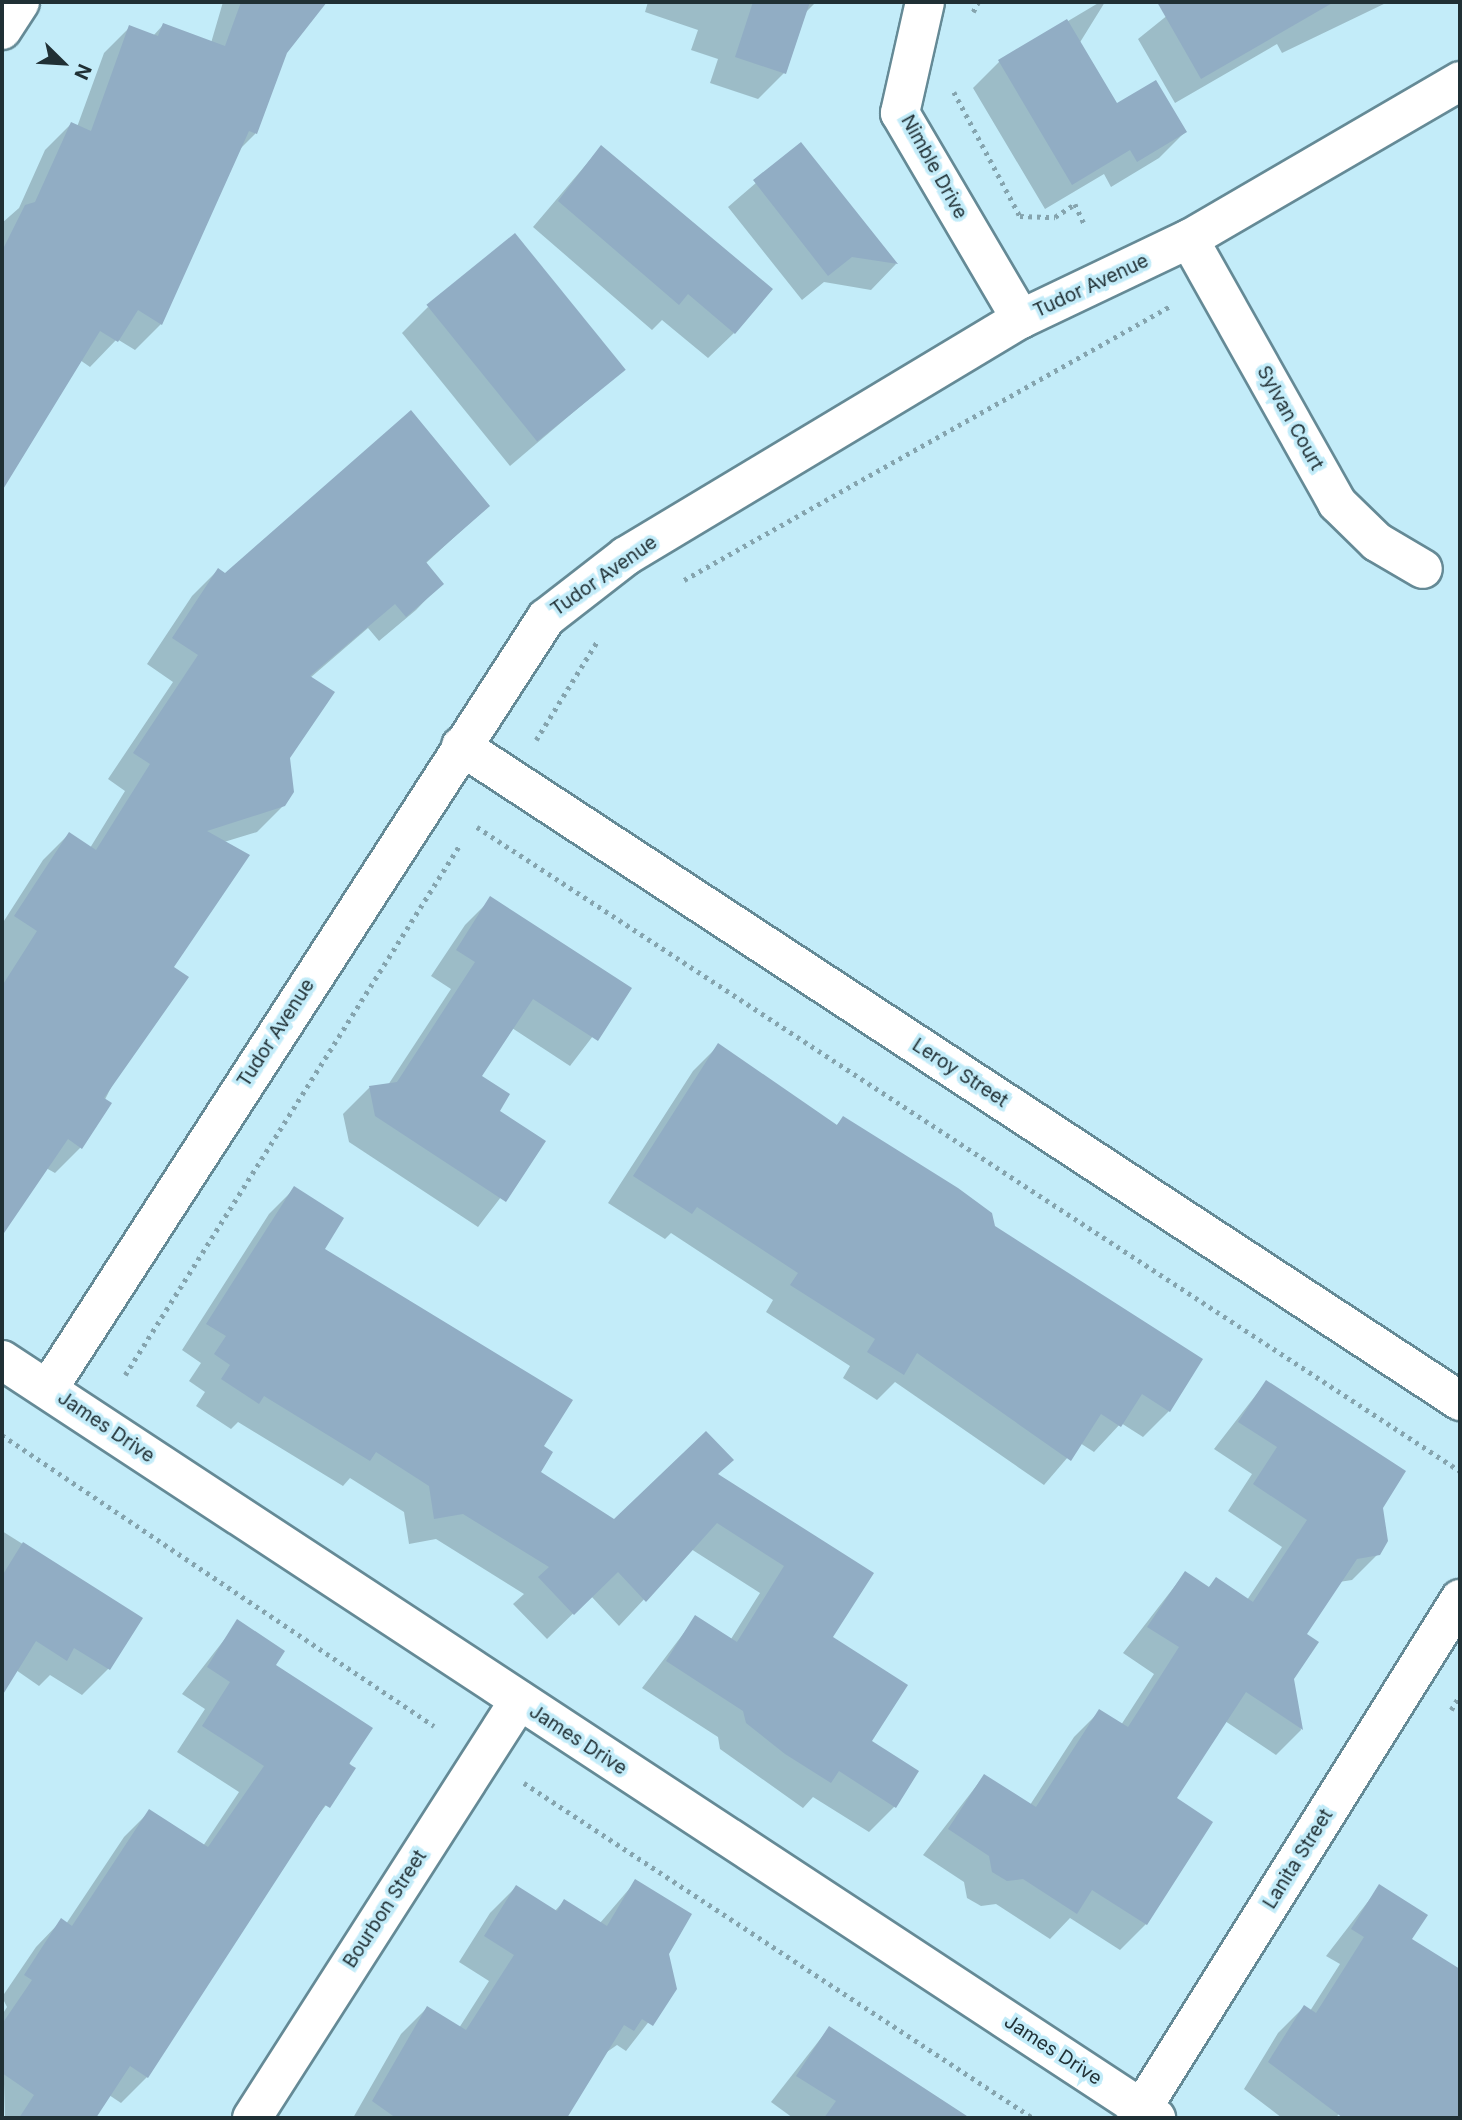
<!DOCTYPE html>
<html>
<head>
<meta charset="utf-8">
<style>
	body { margin:0 }
	#map { position:relative; width:1462px; height:2120px; overflow:hidden; background:#c3ecf9; font-family:Inter,sans-serif }
	div>[style] { position:absolute }
	.shadow>* { inset:0; background:#0003 }
	.building>* { inset:0; background:#91adc4; transform-origin:0 0 }
	.path>* { height:4.5px; margin-top:-2.25px; transform-origin:0; background:repeating-linear-gradient(90deg,#85a4ae 0 3.5px,transparent 0 8.5px) }
	.roads { filter:drop-shadow(2px 0 #658a96) drop-shadow(-2px 0 #658a96) drop-shadow(0 2px #658a96) drop-shadow(0 -2px #658a96) }
	.minor>* { height:38px; margin:-19px; padding:0 19px; transform-origin:19px; border-radius:19px; background:#fff }
	span { translate:-50% -50%; white-space:nowrap; text-align:center; line-height:1.15; -webkit-text-stroke:7px #c3ecf9; paint-order:stroke }
	.street-label { font-size:19px; color:#203035 }
	.frame { position:absolute; inset:0; border:4px solid #203035; pointer-events:none }
	.north { position:absolute; left:28px; top:28px; width:70px; height:70px; -webkit-text-stroke:5px #c3ecf9; paint-order:stroke; rotate:114deg; font-size:19px; font-weight:700; line-height:28px; text-align:center; color:#203035 }
	.north::after { content:''; display:block; margin:auto; width:24px; height:32px; background:#203035; clip-path:polygon(50% 0,100% 100%,50% 72%,0 100%) }
</style>
</head>
<body>
<div id="map">
	<div class="shadow">
		<i style="clip-path:polygon(223px 2px,325px 2px,285px 52px,255px 134px,238px 151px,161px 324px,135px 350px,117px 339px,90px 367px,80px 360px,2px 478px,2px 223px,19px 208px,45px 150px,71px 124px,77px 127px,104px 53px,130px 27px,153px 36px,163px 25px,211px 43px)"></i>
		<i style="clip-path:polygon(648px 2px,816px 2px,804px 14px,784px 73px,758px 99px,710px 83px,718px 59px,691px 50px,698px 30px,645px 12px)"></i>
		<i style="clip-path:polygon(1100px 2px,1105px 2px,1061px 73px,1116px 106px,1185px 132px,1159px 158px,1111px 187px,1104px 174px,1045px 209px,973px 88px,999px 62px)"></i>
		<i style="clip-path:polygon(1184px 2px,1388px 2px,1282px 53px,1277px 44px,1175px 103px,1138px 39px)"></i>
		<i style="clip-path:polygon(800px 145px,896px 264px,871px 290px,824px 282px,802px 300px,728px 207px)"></i>
		<i style="clip-path:polygon(601px 147px,734px 333px,708px 358px,662px 320px,652px 330px,533px 227px)"></i>
		<i style="clip-path:polygon(428px 307px,623px 370px,510px 466px,402px 333px)"></i>
		<i style="clip-path:polygon(488px 506px,425px 564px,441px 584px,416px 610px,379px 641px,368px 628px,310px 678px,288px 758px,284px 805px,257px 832px,224px 842px,172px 967px,81px 1147px,55px 1173px,46px 1168px,2px 1221px,2px 924px,43px 860px,69px 834px,90px 848px,125px 791px,108px 779px,173px 682px,147px 664px,192px 596px,218px 570px,225px 575px)"></i>
		<i style="clip-path:polygon(491px 899px,629px 989px,570px 1066px,512px 1028px,480px 1076px,498px 1111px,544px 1141px,478px 1227px,349px 1142px,343px 1114px,369px 1088px,388px 1085px,451px 989px,431px 976px,465px 925px)"></i>
		<i style="clip-path:polygon(719px 1045px,836px 1126px,843px 1118px,994px 1227px,1169px 1411px,1143px 1437px,1121px 1423px,1094px 1452px,1080px 1443px,1044px 1485px,895px 1382px,877px 1400px,843px 1378px,850px 1366px,766px 1312px,773px 1300px,671px 1233px,665px 1239px,608px 1203px,693px 1071px)"></i>
		<i style="clip-path:polygon(295px 1188px,322px 1249px,541px 1447px,538px 1472px,615px 1521px,716px 1475px,872px 1574px,831px 1638px,895px 1806px,869px 1832px,813px 1797px,803px 1808px,720px 1749px,718px 1737px,642px 1688px,696px 1617px,731px 1639px,760px 1593px,691px 1549px,619px 1626px,591px 1596px,547px 1639px,513px 1604px,524px 1594px,436px 1539px,409px 1544px,404px 1512px,350px 1478px,343px 1486px,238px 1422px,231px 1429px,196px 1406px,205px 1392px,189px 1381px,201px 1363px,182px 1350px,269px 1214px)"></i>
		<i style="clip-path:polygon(1266px 1382px,1381px 1507px,1378px 1554px,1352px 1580px,1339px 1582px,1304px 1635px,1293px 1679px,1301px 1730px,1276px 1755px,1225px 1721px,1175px 1799px,1146px 1924px,1120px 1950px,1070px 1918px,1050px 1939px,996px 1904px,981px 1906px,967px 1898px,964px 1882px,923px 1855px,984px 1776px,1030px 1805px,1074px 1737px,1100px 1711px,1121px 1725px,1154px 1674px,1123px 1653px,1185px 1573px,1208px 1588px,1216px 1579px,1247px 1600px,1282px 1547px,1228px 1511px,1252px 1474px,1214px 1449px)"></i>
		<i style="clip-path:polygon(2px 1531px,140px 1618px,108px 1669px,82px 1695px,50px 1675px,39px 1686px,16px 1670px,2px 1690px)"></i>
		<i style="clip-path:polygon(238px 1622px,354px 1769px,309px 1827px,147px 2077px,121px 2103px,109px 2095px,94px 2118px,5px 2118px,2px 2015px,7px 2007px,2px 1997px,36px 1947px,61px 1921px,66px 1924px,124px 1837px,150px 1811px,203px 1846px,239px 1792px,177px 1752px,205px 1709px,182px 1694px)"></i>
		<i style="clip-path:polygon(636px 1881px,675px 1988px,626px 2051px,617px 2045px,604px 2054px,563px 2118px,353px 2118px,401px 2034px,427px 2008px,459px 2028px,489px 1981px,459px 1962px,490px 1913px,516px 1887px,554px 1912px,564px 1901px,600px 1923px)"></i>
		<i style="clip-path:polygon(1380px 1886px,1410px 1940px,1418px 1990px,1460px 2017px,1460px 2118px,1372px 2118px,1368px 2069px,1336px 2118px,1282px 2118px,1244px 2089px,1278px 2033px,1304px 2007px,1310px 2011px,1340px 1964px,1326px 1956px)"></i>
		<i style="clip-path:polygon(829px 2028px,955px 2118px,793px 2118px,771px 2102px)"></i>
	</div>
	<div class="building">
		<i style="clip-path:polygon(241px 2px,327px 2px,287px 53px,257px 134px,249px 131px,162px 325px,138px 310px,118px 342px,100px 331px,2px 491px,2px 251px,25px 205px,35px 202px,71px 122px,91px 131px,129px 25px,158px 36px,163px 23px,225px 46px)"></i>
		<i style="clip-path:polygon(753px 2px,810px 2px,786px 74px,735px 57px)"></i>
		<i style="clip-path:polygon(1157px 2px,1334px 2px,1201px 79px)"></i>
		<i style="clip-path:polygon(1067px 19px,1117px 103px,1156px 80px,1187px 132px,1137px 162px,1130px 150px,1072px 185px,998px 60px)"></i>
		<i style="clip-path:polygon(801px 142px,898px 264px,852px 257px,828px 276px,753px 180px)"></i>
		<i style="clip-path:polygon(601px 145px,773px 289px,735px 334px,688px 294px,679px 305px,558px 201px)"></i>
		<i style="left:515px;top:233px;width:176px;height:114px;rotate:51deg"></i>
		<i style="clip-path:polygon(411px 410px,490px 506px,426px 562px,444px 584px,406px 617px,395px 604px,310px 676px,335px 692px,290px 758px,294px 792px,285px 806px,207px 831px,250px 855px,174px 967px,189px 977px,104px 1098px,112px 1103px,82px 1149px,68px 1139px,2px 1236px,2px 986px,37px 931px,14px 916px,69px 832px,96px 850px,150px 764px,133px 753px,198px 655px,172px 638px,218px 568px,225px 573px)"></i>
		<i style="clip-path:polygon(490px 896px,632px 988px,598px 1041px,533px 999px,482px 1076px,510px 1094px,500px 1111px,546px 1141px,506px 1202px,375px 1116px,369px 1086px,397px 1082px,475px 962px,456px 950px)"></i>
		<i style="clip-path:polygon(718px 1043px,837px 1125px,843px 1116px,958px 1188px,992px 1213px,995px 1226px,1203px 1359px,1170px 1412px,1142px 1394px,1121px 1427px,1101px 1414px,1071px 1461px,917px 1353px,904px 1375px,867px 1352px,875px 1339px,790px 1285px,798px 1273px,697px 1207px,692px 1214px,633px 1176px)"></i>
		<i style="clip-path:polygon(294px 1186px,344px 1218px,325px 1249px,573px 1400px,544px 1446px,553px 1452px,541px 1472px,614px 1519px,706px 1431px,734px 1460px,718px 1474px,874px 1573px,833px 1637px,908px 1685px,872px 1741px,919px 1771px,896px 1808px,839px 1771px,831px 1783px,785px 1754px,746px 1723px,743px 1711px,666px 1661px,695px 1615px,737px 1642px,784px 1566px,717px 1523px,646px 1602px,618px 1572px,574px 1615px,538px 1577px,549px 1567px,463px 1514px,434px 1519px,429px 1486px,376px 1452px,370px 1461px,264px 1396px,259px 1404px,221px 1379px,230px 1365px,214px 1354px,226px 1336px,206px 1324px)"></i>
		<i style="clip-path:polygon(1266px 1380px,1406px 1471px,1383px 1508px,1388px 1541px,1380px 1555px,1357px 1559px,1307px 1634px,1319px 1642px,1294px 1679px,1303px 1730px,1246px 1692px,1177px 1798px,1213px 1822px,1147px 1925px,1092px 1890px,1077px 1914px,1023px 1879px,1007px 1881px,992px 1872px,989px 1856px,948px 1829px,984px 1774px,1036px 1807px,1099px 1709px,1128px 1727px,1179px 1647px,1147px 1627px,1185px 1571px,1209px 1587px,1216px 1577px,1253px 1602px,1307px 1520px,1253px 1484px,1277px 1447px,1238px 1422px)"></i>
		<i style="clip-path:polygon(23px 1542px,143px 1618px,110px 1670px,74px 1648px,67px 1661px,36px 1641px,2px 1696px,2px 1576px)"></i>
		<i style="clip-path:polygon(237px 1619px,285px 1651px,276px 1665px,373px 1728px,349px 1764px,356px 1768px,330px 1808px,325px 1805px,148px 2078px,130px 2066px,96px 2118px,19px 2118px,34px 2095px,2px 2073px,2px 2024px,32px 1980px,24px 1975px,61px 1918px,72px 1926px,149px 1809px,208px 1847px,264px 1766px,202px 1726px,230px 1682px,207px 1667px)"></i>
		<i style="clip-path:polygon(635px 1879px,692px 1914px,669px 1954px,677px 1989px,653px 2026px,642px 2019px,634px 2031px,624px 2025px,567px 2118px,396px 2118px,372px 2101px,427px 2006px,466px 2030px,514px 1955px,484px 1936px,516px 1885px,557px 1911px,564px 1899px,607px 1926px)"></i>
		<i style="clip-path:polygon(1379px 1884px,1428px 1915px,1412px 1939px,1460px 1969px,1460px 2118px,1343px 2118px,1268px 2062px,1304px 2005px,1316px 2013px,1364px 1937px,1351px 1929px)"></i>
		<i style="clip-path:polygon(829px 2026px,970px 2118px,824px 2118px,836px 2101px,796px 2076px)"></i>
	</div>
	<div class="path">
		<i style="left:973px;top:12px;width:11px;rotate:-63deg"></i>
		<i style="left:954px;top:92px;width:140px;rotate:62deg"></i>
		<i style="left:1020px;top:216px;width:35px;rotate:2deg"></i>
		<i style="left:1055px;top:217px;width:24px;rotate:-33deg"></i>
		<i style="left:1075px;top:204px;width:23px;rotate:65deg"></i>
		<i style="left:684px;top:580px;width:560px;rotate:-29.4deg"></i>
		<i style="left:536px;top:740px;width:118px;rotate:-58.2deg"></i>
		<i style="left:477px;top:827px;width:1175px;rotate:33.23deg"></i>
		<i style="left:125px;top:1375px;width:626px;rotate:-57.73deg"></i>
		<i style="left:2px;top:1435px;width:521px;rotate:33.96deg"></i>
		<i style="left:1451px;top:1710px;width:17px;rotate:-59deg"></i>
		<i style="left:524px;top:1783px;width:609px;rotate:33.35deg"></i>
	</div>
	<div class="roads">
		<div class="minor">
			<i style="left:925px;top:2px;width:114px;rotate:102.7deg"></i>
			<i style="left:900px;top:113px;width:239px;rotate:59.6deg"></i>
			<i style="left:2px;top:30px;width:33px;rotate:-57deg"></i>
			<i style="left:1189px;top:239px;width:303px;rotate:60.7deg"></i>
			<i style="left:1337px;top:503px;width:56px;rotate:44.3deg"></i>
			<i style="left:1377px;top:542px;width:53px;rotate:30.4deg"></i>
			<i style="left:461px;top:746px;width:1195px;rotate:33.25deg"></i>
			<i style="left:2px;top:1360px;width:1381px;rotate:33.3deg"></i>
			<i style="left:48px;top:1389px;width:918px;rotate:-57.14deg"></i>
			<i style="left:546px;top:618px;width:101px;rotate:-37.8deg"></i>
			<i style="left:626px;top:556px;width:461px;rotate:-31deg"></i>
			<i style="left:1021px;top:319px;width:186px;rotate:-25.5deg"></i>
			<i style="left:1189px;top:239px;width:314px;rotate:-30.2deg"></i>
			<i style="left:252px;top:2118px;width:496px;rotate:-57.4deg"></i>
			<i style="left:1136px;top:2118px;width:612px;rotate:-58.02deg"></i>
		</div>
	</div>
	<div class="street-label">
		<span style="left:934px;top:167px;rotate:61deg">Nimble Drive</span>
		<span style="left:1091px;top:286px;rotate:-25deg">Tudor Avenue</span>
		<span style="left:1290px;top:418px;rotate:61deg">Sylvan Court</span>
		<span style="left:604px;top:576px;rotate:-35deg">Tudor Avenue</span>
		<span style="left:276px;top:1033px;rotate:-57deg">Tudor Avenue</span>
		<span style="left:960px;top:1073px;rotate:33deg">Leroy Street</span>
		<span style="left:106px;top:1427px;rotate:34deg">James Drive</span>
		<span style="left:578px;top:1740px;rotate:33deg">James Drive</span>
		<span style="left:1298px;top:1859px;rotate:-58deg">Lanita Street</span>
		<span style="left:385px;top:1909px;rotate:-57deg">Bourbon Street</span>
		<span style="left:1053px;top:2050px;rotate:33deg">James Drive</span>
	</div>
	<div class="frame"></div>
	<div class="north">N</div>
</div>
</body>
</html>
